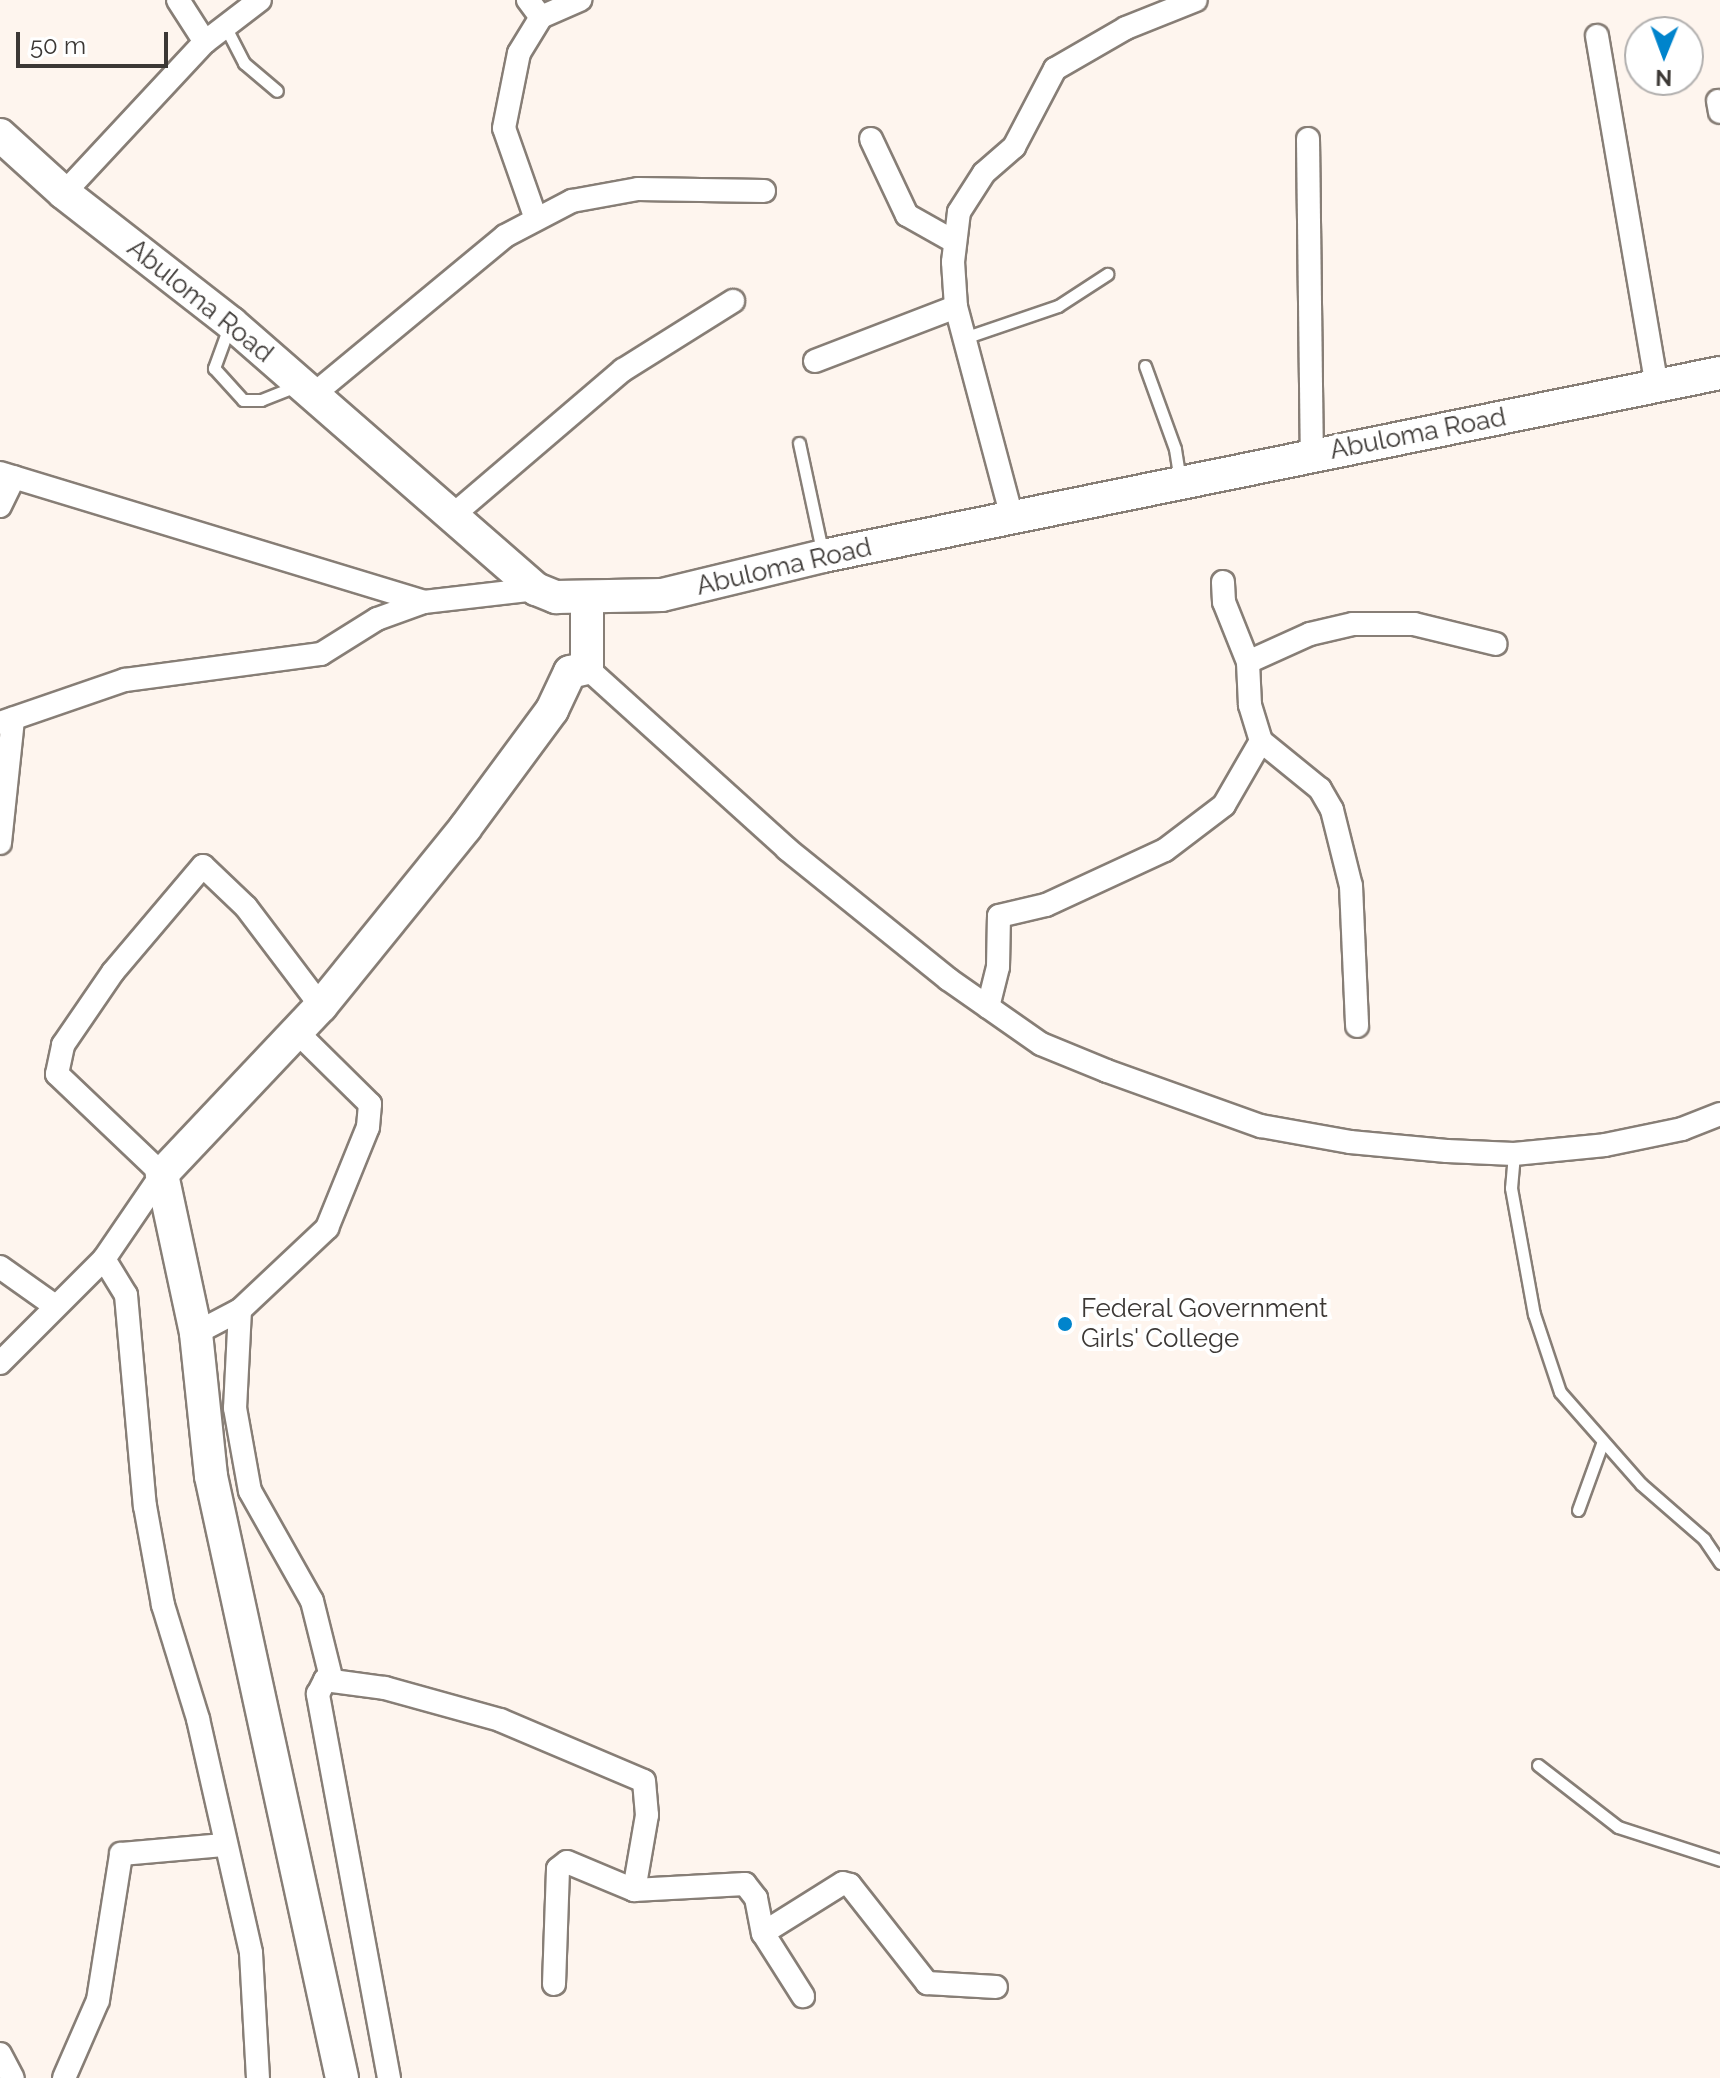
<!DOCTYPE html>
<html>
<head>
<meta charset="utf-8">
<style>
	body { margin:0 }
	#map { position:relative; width:1720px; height:2078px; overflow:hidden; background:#fef5ee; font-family:Raleway,sans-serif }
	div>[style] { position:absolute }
	.roads { filter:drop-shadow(2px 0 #877e76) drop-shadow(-2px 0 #877e76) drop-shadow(0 2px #877e76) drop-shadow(0 -2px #877e76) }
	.lane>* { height:11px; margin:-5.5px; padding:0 5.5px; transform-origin:5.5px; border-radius:5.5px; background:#fff }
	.street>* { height:22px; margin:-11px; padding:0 11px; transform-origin:11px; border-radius:11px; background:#fff }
	.secondary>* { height:32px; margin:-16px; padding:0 16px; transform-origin:16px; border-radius:16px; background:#fff }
	.dots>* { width:22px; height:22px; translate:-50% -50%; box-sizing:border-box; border:4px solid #fff; border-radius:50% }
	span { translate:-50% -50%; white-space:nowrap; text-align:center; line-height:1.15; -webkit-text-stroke:8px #fff; paint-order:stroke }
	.street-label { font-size:26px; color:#3c3835 }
	.poi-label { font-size:26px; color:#3c3835 }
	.left { translate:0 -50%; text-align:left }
	.north { position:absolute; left:1624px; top:16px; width:80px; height:80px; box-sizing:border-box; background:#fff; border:2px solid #b1afae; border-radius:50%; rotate:181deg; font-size:22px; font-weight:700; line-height:32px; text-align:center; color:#3c3835 }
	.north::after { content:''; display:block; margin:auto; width:28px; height:36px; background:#0084cc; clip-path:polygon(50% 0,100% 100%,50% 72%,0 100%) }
	.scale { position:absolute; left:16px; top:32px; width:152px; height:36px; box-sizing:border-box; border:4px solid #3c3835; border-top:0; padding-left:10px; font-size:24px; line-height:28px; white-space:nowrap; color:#3c3835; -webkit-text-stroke:6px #fff; paint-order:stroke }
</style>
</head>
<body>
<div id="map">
	<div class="roads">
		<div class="lane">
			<i style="left:225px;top:26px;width:42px;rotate:62.8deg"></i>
			<i style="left:244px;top:63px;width:43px;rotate:40.3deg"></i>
			<i style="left:229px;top:327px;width:44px;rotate:110.1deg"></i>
			<i style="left:214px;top:368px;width:43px;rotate:47.8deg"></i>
			<i style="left:243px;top:400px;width:18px"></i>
			<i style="left:261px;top:400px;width:41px;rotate:-21.5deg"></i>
			<i style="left:967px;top:337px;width:96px;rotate:-18.8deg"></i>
			<i style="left:1058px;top:306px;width:59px;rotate:-33.1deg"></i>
			<i style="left:1145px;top:366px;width:88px;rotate:70.1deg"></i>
			<i style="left:1175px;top:449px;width:33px;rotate:81deg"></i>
			<i style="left:799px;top:443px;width:115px;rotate:77.9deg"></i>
			<i style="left:1514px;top:1154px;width:34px;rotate:95deg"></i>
			<i style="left:1511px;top:1188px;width:128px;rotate:79.7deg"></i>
			<i style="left:1534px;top:1314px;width:82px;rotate:71.6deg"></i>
			<i style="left:1560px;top:1392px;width:123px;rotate:48.6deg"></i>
			<i style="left:1641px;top:1484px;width:84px;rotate:41.1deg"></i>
			<i style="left:1704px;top:1539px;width:29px;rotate:56deg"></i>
			<i style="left:1578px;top:1510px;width:73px;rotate:-70.1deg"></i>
			<i style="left:1538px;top:1765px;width:101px;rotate:37.8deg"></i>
			<i style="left:1618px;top:1827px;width:107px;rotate:17.9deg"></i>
		</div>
		<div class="street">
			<i style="left:178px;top:0;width:50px;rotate:57.3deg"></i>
			<i style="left:528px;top:0;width:21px;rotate:53deg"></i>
			<i style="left:1597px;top:36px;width:355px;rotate:80.3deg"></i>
			<i style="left:1718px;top:101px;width:11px;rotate:80deg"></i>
			<i style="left:871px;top:139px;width:84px;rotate:64.7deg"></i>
			<i style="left:907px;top:215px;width:55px;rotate:29.4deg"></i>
			<i style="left:1308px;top:139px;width:316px;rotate:89.3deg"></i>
			<i style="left:64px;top:193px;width:207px;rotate:-47deg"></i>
			<i style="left:205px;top:42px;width:69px;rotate:-37.4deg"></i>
			<i style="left:536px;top:219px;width:96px;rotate:-109.4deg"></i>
			<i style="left:504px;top:128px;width:76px;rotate:-78.7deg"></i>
			<i style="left:519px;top:53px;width:42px;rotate:-58.6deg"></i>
			<i style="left:541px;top:17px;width:43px;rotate:-23.6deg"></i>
			<i style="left:815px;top:361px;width:151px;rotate:-21deg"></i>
			<i style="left:313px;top:395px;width:249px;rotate:-39.6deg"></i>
			<i style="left:505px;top:236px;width:76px;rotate:-27.6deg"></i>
			<i style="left:572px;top:201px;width:67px;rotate:-10.3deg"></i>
			<i style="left:638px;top:189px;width:126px;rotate:0.9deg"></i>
			<i style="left:0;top:473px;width:443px;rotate:16.9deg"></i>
			<i style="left:424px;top:602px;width:113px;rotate:-6.6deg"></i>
			<i style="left:0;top:506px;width:32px;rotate:-64deg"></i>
			<i style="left:452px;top:516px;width:225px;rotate:-40.5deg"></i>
			<i style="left:623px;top:370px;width:130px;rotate:-32.1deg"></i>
			<i style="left:1013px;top:521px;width:221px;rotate:-104.9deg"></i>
			<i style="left:956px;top:307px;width:45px;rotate:-93.8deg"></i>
			<i style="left:953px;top:262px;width:50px;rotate:-83.2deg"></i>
			<i style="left:959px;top:212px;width:46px;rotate:-57.3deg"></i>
			<i style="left:984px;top:173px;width:40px;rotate:-41deg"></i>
			<i style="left:1014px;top:147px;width:88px;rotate:-62.3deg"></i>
			<i style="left:1055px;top:69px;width:82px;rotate:-30deg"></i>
			<i style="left:1126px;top:28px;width:75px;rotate:-21.8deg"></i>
			<i style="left:1248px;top:662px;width:68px;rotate:-24.3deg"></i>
			<i style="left:1310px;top:634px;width:44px;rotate:-13.1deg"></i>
			<i style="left:1353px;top:624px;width:61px"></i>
			<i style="left:1414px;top:624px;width:84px;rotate:13.7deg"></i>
			<i style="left:587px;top:668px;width:270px;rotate:42.1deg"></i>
			<i style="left:787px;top:849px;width:207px;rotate:38.9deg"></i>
			<i style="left:948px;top:979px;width:113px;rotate:35deg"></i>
			<i style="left:1041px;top:1044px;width:71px;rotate:22.2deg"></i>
			<i style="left:1107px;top:1071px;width:164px;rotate:19.7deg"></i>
			<i style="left:1261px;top:1126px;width:90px;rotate:10.2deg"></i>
			<i style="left:1350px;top:1142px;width:97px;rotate:5.3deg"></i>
			<i style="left:1447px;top:1151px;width:67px;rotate:2.6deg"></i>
			<i style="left:1514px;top:1154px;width:91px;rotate:-5.6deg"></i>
			<i style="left:1605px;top:1145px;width:79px;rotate:-11.7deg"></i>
			<i style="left:1682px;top:1129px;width:41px;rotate:-21.5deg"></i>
			<i style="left:0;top:723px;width:132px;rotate:-19deg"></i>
			<i style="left:125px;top:680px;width:198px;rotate:-7.6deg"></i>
			<i style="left:321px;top:654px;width:66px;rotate:-32deg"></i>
			<i style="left:377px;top:619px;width:50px;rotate:-19.9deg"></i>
			<i style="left:1261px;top:741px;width:76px;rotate:39.1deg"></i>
			<i style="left:1320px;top:789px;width:24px;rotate:60deg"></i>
			<i style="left:1332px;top:810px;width:78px;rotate:76deg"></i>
			<i style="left:1351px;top:886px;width:140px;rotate:87.5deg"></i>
			<i style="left:0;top:843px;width:125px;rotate:-84deg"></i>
			<i style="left:988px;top:1007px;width:41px;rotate:-76deg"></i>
			<i style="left:998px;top:967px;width:51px;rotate:-88.9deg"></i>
			<i style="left:999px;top:916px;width:48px;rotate:-13.2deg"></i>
			<i style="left:1046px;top:905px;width:131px;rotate:-24.8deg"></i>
			<i style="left:1165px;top:850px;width:74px;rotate:-37.3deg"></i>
			<i style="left:1224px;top:805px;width:74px;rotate:-60deg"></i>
			<i style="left:1261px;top:741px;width:38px;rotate:-107deg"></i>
			<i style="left:1250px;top:705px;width:43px;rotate:-92.7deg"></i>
			<i style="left:1248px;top:662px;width:65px;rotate:-111.8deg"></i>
			<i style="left:1224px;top:602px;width:20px;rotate:-93deg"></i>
			<i style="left:104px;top:1259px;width:42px;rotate:58.6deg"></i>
			<i style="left:126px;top:1295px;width:212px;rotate:84.9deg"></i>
			<i style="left:145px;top:1506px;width:101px;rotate:79.7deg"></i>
			<i style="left:163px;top:1605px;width:119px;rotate:72.9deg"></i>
			<i style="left:198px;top:1719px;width:240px;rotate:77.2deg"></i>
			<i style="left:251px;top:1953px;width:125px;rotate:86.8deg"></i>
			<i style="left:0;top:1267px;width:67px;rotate:35.3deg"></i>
			<i style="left:240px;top:1310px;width:98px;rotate:92.9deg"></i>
			<i style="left:235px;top:1408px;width:84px;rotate:79.8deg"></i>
			<i style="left:250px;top:1491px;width:126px;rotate:60.6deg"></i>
			<i style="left:312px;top:1601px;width:78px;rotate:76deg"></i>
			<i style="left:196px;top:1333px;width:50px;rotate:-27.6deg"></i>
			<i style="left:240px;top:1310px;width:120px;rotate:-43.3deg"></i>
			<i style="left:327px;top:1228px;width:109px;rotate:-67.9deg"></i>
			<i style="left:368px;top:1127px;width:23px;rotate:-85deg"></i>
			<i style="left:370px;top:1104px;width:101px;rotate:-135.4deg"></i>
			<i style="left:0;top:1363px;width:147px;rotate:-45deg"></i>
			<i style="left:104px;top:1259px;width:103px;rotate:-55.7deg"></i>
			<i style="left:162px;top:1174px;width:145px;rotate:-136.4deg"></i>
			<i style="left:57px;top:1074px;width:30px;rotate:-78deg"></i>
			<i style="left:63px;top:1045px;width:88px;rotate:-55.6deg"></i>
			<i style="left:113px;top:972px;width:139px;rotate:-49.7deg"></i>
			<i style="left:203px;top:866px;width:59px;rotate:43.6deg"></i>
			<i style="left:246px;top:907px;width:124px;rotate:52.9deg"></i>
			<i style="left:763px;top:1933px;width:94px;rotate:-32deg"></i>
			<i style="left:843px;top:1883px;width:7px;rotate:16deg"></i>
			<i style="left:850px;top:1885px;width:125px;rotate:51.8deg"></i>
			<i style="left:927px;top:1983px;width:69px;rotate:3.3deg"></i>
			<i style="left:554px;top:1984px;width:115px;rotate:-88deg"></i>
			<i style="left:558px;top:1869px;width:11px;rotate:-38deg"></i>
			<i style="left:567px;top:1862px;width:73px;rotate:22.7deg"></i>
			<i style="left:634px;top:1890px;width:111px;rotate:-3.1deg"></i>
			<i style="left:745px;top:1884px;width:18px;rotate:52deg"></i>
			<i style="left:756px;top:1898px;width:36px;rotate:79deg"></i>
			<i style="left:763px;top:1933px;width:75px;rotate:57.6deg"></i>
			<i style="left:0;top:2054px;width:27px;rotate:62deg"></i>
			<i style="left:64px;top:2078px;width:85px;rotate:-66.4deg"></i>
			<i style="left:98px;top:2000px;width:148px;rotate:-81deg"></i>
			<i style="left:121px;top:1854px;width:103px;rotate:-5deg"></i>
			<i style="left:389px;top:2078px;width:391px;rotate:-100.5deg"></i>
			<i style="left:318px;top:1694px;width:16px;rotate:-63deg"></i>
			<i style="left:325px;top:1680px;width:61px;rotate:7.6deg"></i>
			<i style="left:385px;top:1688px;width:119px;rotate:15.5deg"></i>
			<i style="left:500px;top:1720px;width:156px;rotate:23deg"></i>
			<i style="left:644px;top:1781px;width:34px;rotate:85deg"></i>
			<i style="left:647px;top:1815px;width:76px;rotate:99.8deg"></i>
		</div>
		<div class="secondary">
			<i style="left:0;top:135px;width:86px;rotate:42.2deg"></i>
			<i style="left:64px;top:193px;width:212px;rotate:37.9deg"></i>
			<i style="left:231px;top:323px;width:405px;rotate:41.1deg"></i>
			<i style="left:536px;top:589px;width:22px;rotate:22deg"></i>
			<i style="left:556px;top:597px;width:106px;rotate:-1.1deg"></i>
			<i style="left:662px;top:595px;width:166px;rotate:-13.6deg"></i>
			<i style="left:823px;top:556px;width:915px;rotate:-11.53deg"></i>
			<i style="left:342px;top:2078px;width:616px;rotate:-102.28deg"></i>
			<i style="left:211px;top:1476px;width:144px;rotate:-96deg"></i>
			<i style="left:196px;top:1333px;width:163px;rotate:-102.1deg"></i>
			<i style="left:162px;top:1174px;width:231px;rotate:-46.6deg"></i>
			<i style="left:321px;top:1006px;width:229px;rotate:-51deg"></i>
			<i style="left:465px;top:828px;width:147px;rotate:-53.6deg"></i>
			<i style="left:552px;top:710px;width:42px;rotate:-64.7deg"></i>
			<i style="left:570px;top:672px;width:17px;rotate:-13deg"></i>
			<i style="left:587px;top:668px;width:68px;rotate:-90deg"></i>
		</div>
	</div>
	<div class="dots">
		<i style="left:1065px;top:1324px;background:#0084cc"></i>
	</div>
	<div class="street-label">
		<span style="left:200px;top:301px;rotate:39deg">Abuloma Road</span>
		<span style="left:1418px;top:434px;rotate:-11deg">Abuloma Road</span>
		<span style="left:784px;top:567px;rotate:-13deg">Abuloma Road</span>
	</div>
	<div class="poi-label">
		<span class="left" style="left:1081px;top:1324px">Federal Government<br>Girls' College</span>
	</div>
	<div class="north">N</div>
	<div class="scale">50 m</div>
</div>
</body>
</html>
